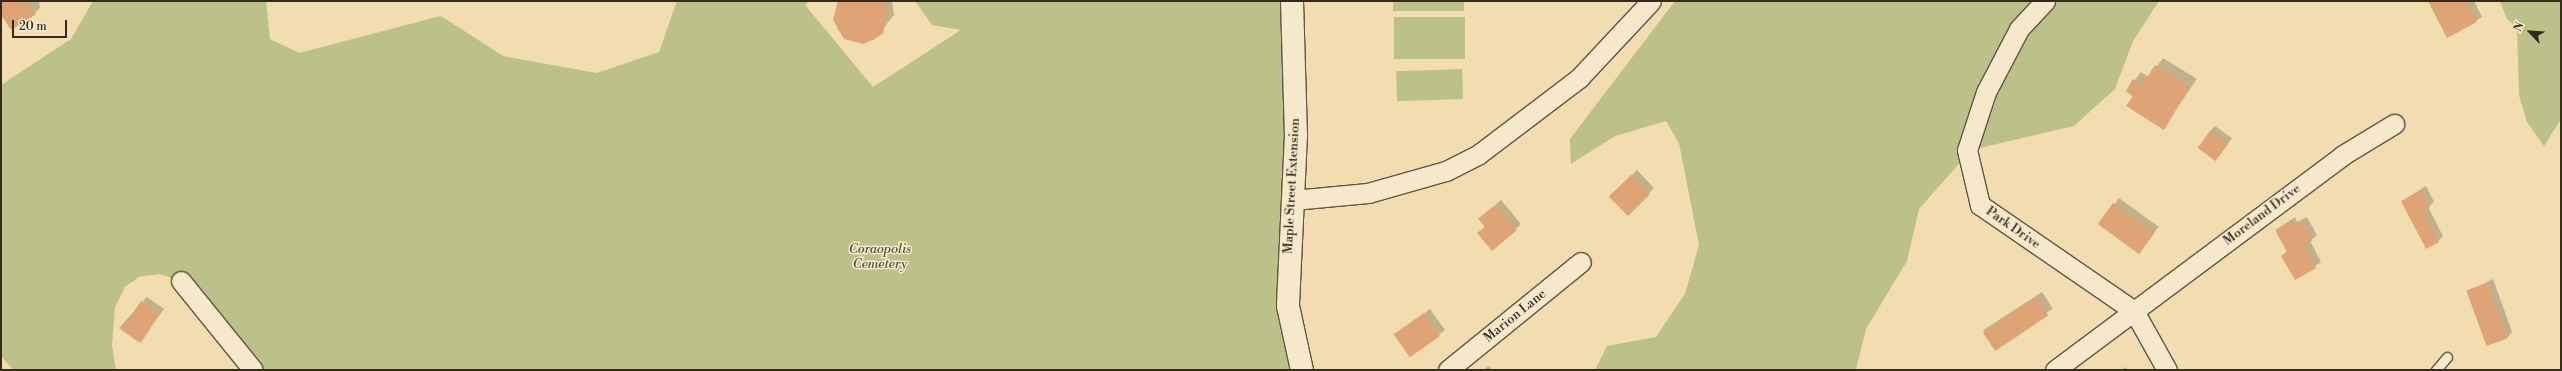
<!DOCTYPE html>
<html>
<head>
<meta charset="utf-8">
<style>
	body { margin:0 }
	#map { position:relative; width:2562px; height:371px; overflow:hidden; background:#f1ddaf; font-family:"Libre Bodoni",serif }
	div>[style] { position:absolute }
	.green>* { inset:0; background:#bcc089; transform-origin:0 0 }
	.shadow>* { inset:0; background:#0003; transform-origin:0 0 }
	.building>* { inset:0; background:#dea475; transform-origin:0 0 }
	.roads { filter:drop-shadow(1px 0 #635744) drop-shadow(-1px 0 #635744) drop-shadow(0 1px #635744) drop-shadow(0 -1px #635744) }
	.lane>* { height:9px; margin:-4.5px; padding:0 4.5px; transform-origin:4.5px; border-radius:4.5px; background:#f6e9cb }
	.street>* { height:19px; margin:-9.5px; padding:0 9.5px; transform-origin:9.5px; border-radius:9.5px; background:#f6e9cb }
	.secondary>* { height:22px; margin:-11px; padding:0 11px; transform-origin:11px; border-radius:11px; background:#f6e9cb }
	span { translate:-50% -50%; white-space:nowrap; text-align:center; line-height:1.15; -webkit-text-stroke:3px #f6e9cb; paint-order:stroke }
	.street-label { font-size:13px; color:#342a20 }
	.park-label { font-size:13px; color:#56503a; font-style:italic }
	.frame { position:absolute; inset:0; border:2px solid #342a20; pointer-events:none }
	.north { position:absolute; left:2510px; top:12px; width:40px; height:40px; -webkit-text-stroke:3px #f6e9cb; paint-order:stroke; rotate:295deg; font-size:11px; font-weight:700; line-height:16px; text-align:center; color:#342a20 }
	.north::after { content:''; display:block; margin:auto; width:14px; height:18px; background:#342a20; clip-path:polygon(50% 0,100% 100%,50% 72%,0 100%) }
	.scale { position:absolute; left:12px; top:20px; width:55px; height:18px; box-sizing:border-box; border:2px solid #342a20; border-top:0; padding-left:5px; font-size:12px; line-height:14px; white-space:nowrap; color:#342a20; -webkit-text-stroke:3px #f6e9cb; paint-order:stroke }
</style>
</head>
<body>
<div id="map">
	<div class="green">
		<i style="clip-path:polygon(93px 1px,266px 1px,270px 39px,299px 53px,441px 16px,503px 56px,597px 73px,659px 52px,677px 1px,810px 1px,805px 5px,873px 87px,961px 30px,932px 25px,915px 1px,1282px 1px,1289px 242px,1302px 370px,253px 370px,181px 281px,159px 274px,139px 277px,125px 287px,115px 307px,112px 345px,116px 370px,13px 370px,1px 356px,1px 85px,71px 39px)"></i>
		<i style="left:1393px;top:1px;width:71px;height:10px"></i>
		<i style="clip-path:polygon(1675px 1px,2159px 1px,2133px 41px,2115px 89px,2074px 126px,1971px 150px,1919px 209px,1907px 261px,1866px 329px,1856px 370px,1595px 370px,1607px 346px,1656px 337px,1685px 294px,1699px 245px,1679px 143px,1666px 121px,1615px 136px,1571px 164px,1570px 139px)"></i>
		<i style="clip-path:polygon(2500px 1px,2561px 1px,2561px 119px,2544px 146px,2527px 122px,2519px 95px,2517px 28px,2507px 19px)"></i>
		<i style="left:1465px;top:17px;width:42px;height:71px;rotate:90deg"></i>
		<i style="left:1462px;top:69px;width:30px;height:66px;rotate:88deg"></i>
	</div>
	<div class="shadow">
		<i style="clip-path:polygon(1px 1px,39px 1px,40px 8px,35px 13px,1px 14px)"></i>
		<i style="clip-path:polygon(842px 1px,892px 1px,894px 15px,874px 40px,854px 42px,838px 30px,835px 11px)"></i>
		<i style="clip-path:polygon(2429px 1px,2474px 1px,2482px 17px,2447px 37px)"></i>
		<i style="clip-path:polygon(2163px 58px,2197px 79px,2163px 128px,2127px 91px,2141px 72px,2149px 77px)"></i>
		<i style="clip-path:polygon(2215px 126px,2232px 138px,2220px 155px,2210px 131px)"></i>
		<i style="left:1637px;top:170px;width:25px;height:38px;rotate:47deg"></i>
		<i style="clip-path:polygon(2426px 186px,2434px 202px,2428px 207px,2443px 236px,2438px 241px,2402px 201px)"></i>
		<i style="left:2119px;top:198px;width:49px;height:33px;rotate:36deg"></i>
		<i style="clip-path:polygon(1501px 200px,1521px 224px,1516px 229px,1486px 227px,1485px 214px)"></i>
		<i style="clip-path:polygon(2295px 217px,2297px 222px,2307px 217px,2317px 235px,2310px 241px,2321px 262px,2295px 279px,2282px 256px,2287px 251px,2276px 230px)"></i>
		<i style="clip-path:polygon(2493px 279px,2512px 332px,2507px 338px,2467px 292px)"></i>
		<i style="left:2042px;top:292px;width:20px;height:70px;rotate:57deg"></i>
		<i style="clip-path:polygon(147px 297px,164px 309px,139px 342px,119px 328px)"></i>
		<i style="clip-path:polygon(1430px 309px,1445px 330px,1411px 356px,1401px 330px)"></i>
		<i style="clip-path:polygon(1489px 366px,1492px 370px,1483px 370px)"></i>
		<i style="clip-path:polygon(2126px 367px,2127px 370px,2121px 370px)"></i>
	</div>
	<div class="building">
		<i style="clip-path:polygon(1px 1px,27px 1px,36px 14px,11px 30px,1px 15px)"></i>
		<i style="clip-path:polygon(838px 1px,883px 1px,888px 12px,883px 34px,864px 44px,844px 39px,833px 20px)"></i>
		<i style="clip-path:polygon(2428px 1px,2466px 1px,2477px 22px,2447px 38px)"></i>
		<i style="clip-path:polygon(2155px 65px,2190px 87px,2164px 130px,2126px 106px,2133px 96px,2126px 91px,2133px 79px,2142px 85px)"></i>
		<i style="left:2210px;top:131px;width:22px;height:21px;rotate:36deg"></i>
		<i style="left:1631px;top:175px;width:27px;height:31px;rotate:45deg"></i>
		<i style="clip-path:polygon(2421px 191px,2430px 207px,2423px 211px,2439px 242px,2426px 249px,2401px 201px)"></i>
		<i style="left:2113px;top:203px;width:51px;height:26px;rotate:36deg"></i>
		<i style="clip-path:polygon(1495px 205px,1517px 230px,1492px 251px,1477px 233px,1485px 227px,1478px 219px)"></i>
		<i style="clip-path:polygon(2302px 221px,2312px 241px,2304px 245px,2316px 268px,2295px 280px,2281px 256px,2287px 252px,2275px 230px,2289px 222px,2292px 226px)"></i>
		<i style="left:2487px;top:283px;width:59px;height:22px;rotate:70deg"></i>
		<i style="left:2036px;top:297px;width:22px;height:64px;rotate:56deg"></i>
		<i style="left:141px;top:301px;width:23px;height:35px;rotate:34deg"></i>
		<i style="left:1424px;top:313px;width:28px;height:37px;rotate:55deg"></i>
	</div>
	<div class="roads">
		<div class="lane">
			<i style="left:2436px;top:370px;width:17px;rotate:-50deg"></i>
		</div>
		<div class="street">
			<i style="left:2045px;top:1px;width:38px;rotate:133deg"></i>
			<i style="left:2019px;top:29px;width:71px;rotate:117.6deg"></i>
			<i style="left:1986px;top:92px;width:61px;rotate:108.1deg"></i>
			<i style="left:1967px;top:150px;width:57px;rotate:76.7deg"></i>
			<i style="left:1980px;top:205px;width:187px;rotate:34.5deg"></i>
			<i style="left:2134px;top:311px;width:68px;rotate:60.8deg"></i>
			<i style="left:1293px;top:200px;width:75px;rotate:-5.3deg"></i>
			<i style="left:1368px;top:193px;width:81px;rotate:-15.8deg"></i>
			<i style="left:1446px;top:171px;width:37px;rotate:-27deg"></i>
			<i style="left:1479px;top:154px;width:126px;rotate:-37.2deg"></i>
			<i style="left:1579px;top:78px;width:105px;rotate:-46.9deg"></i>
			<i style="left:181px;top:281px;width:114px;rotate:51deg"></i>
			<i style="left:1448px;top:370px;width:171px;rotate:-39.1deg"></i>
			<i style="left:2055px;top:370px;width:359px;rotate:-36.7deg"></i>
			<i style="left:2343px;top:155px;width:60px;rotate:-31.3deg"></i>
		</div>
		<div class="secondary">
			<i style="left:1292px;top:1px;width:134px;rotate:88.3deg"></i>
			<i style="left:1296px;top:135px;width:171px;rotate:92.7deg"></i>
			<i style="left:1288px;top:306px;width:66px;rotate:77.7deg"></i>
		</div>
	</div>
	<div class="street-label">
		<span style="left:1292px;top:186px;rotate:-87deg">Maple Street Extension</span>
		<span style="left:2262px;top:215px;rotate:-37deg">Moreland Drive</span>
		<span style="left:2013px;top:228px;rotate:35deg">Park Drive</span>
		<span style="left:1515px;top:316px;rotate:-39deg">Marion Lane</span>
	</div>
	<div class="park-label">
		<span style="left:880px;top:257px">Coraopolis<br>Cemetery</span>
	</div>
	<div class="frame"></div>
	<div class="north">N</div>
	<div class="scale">20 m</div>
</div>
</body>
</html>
